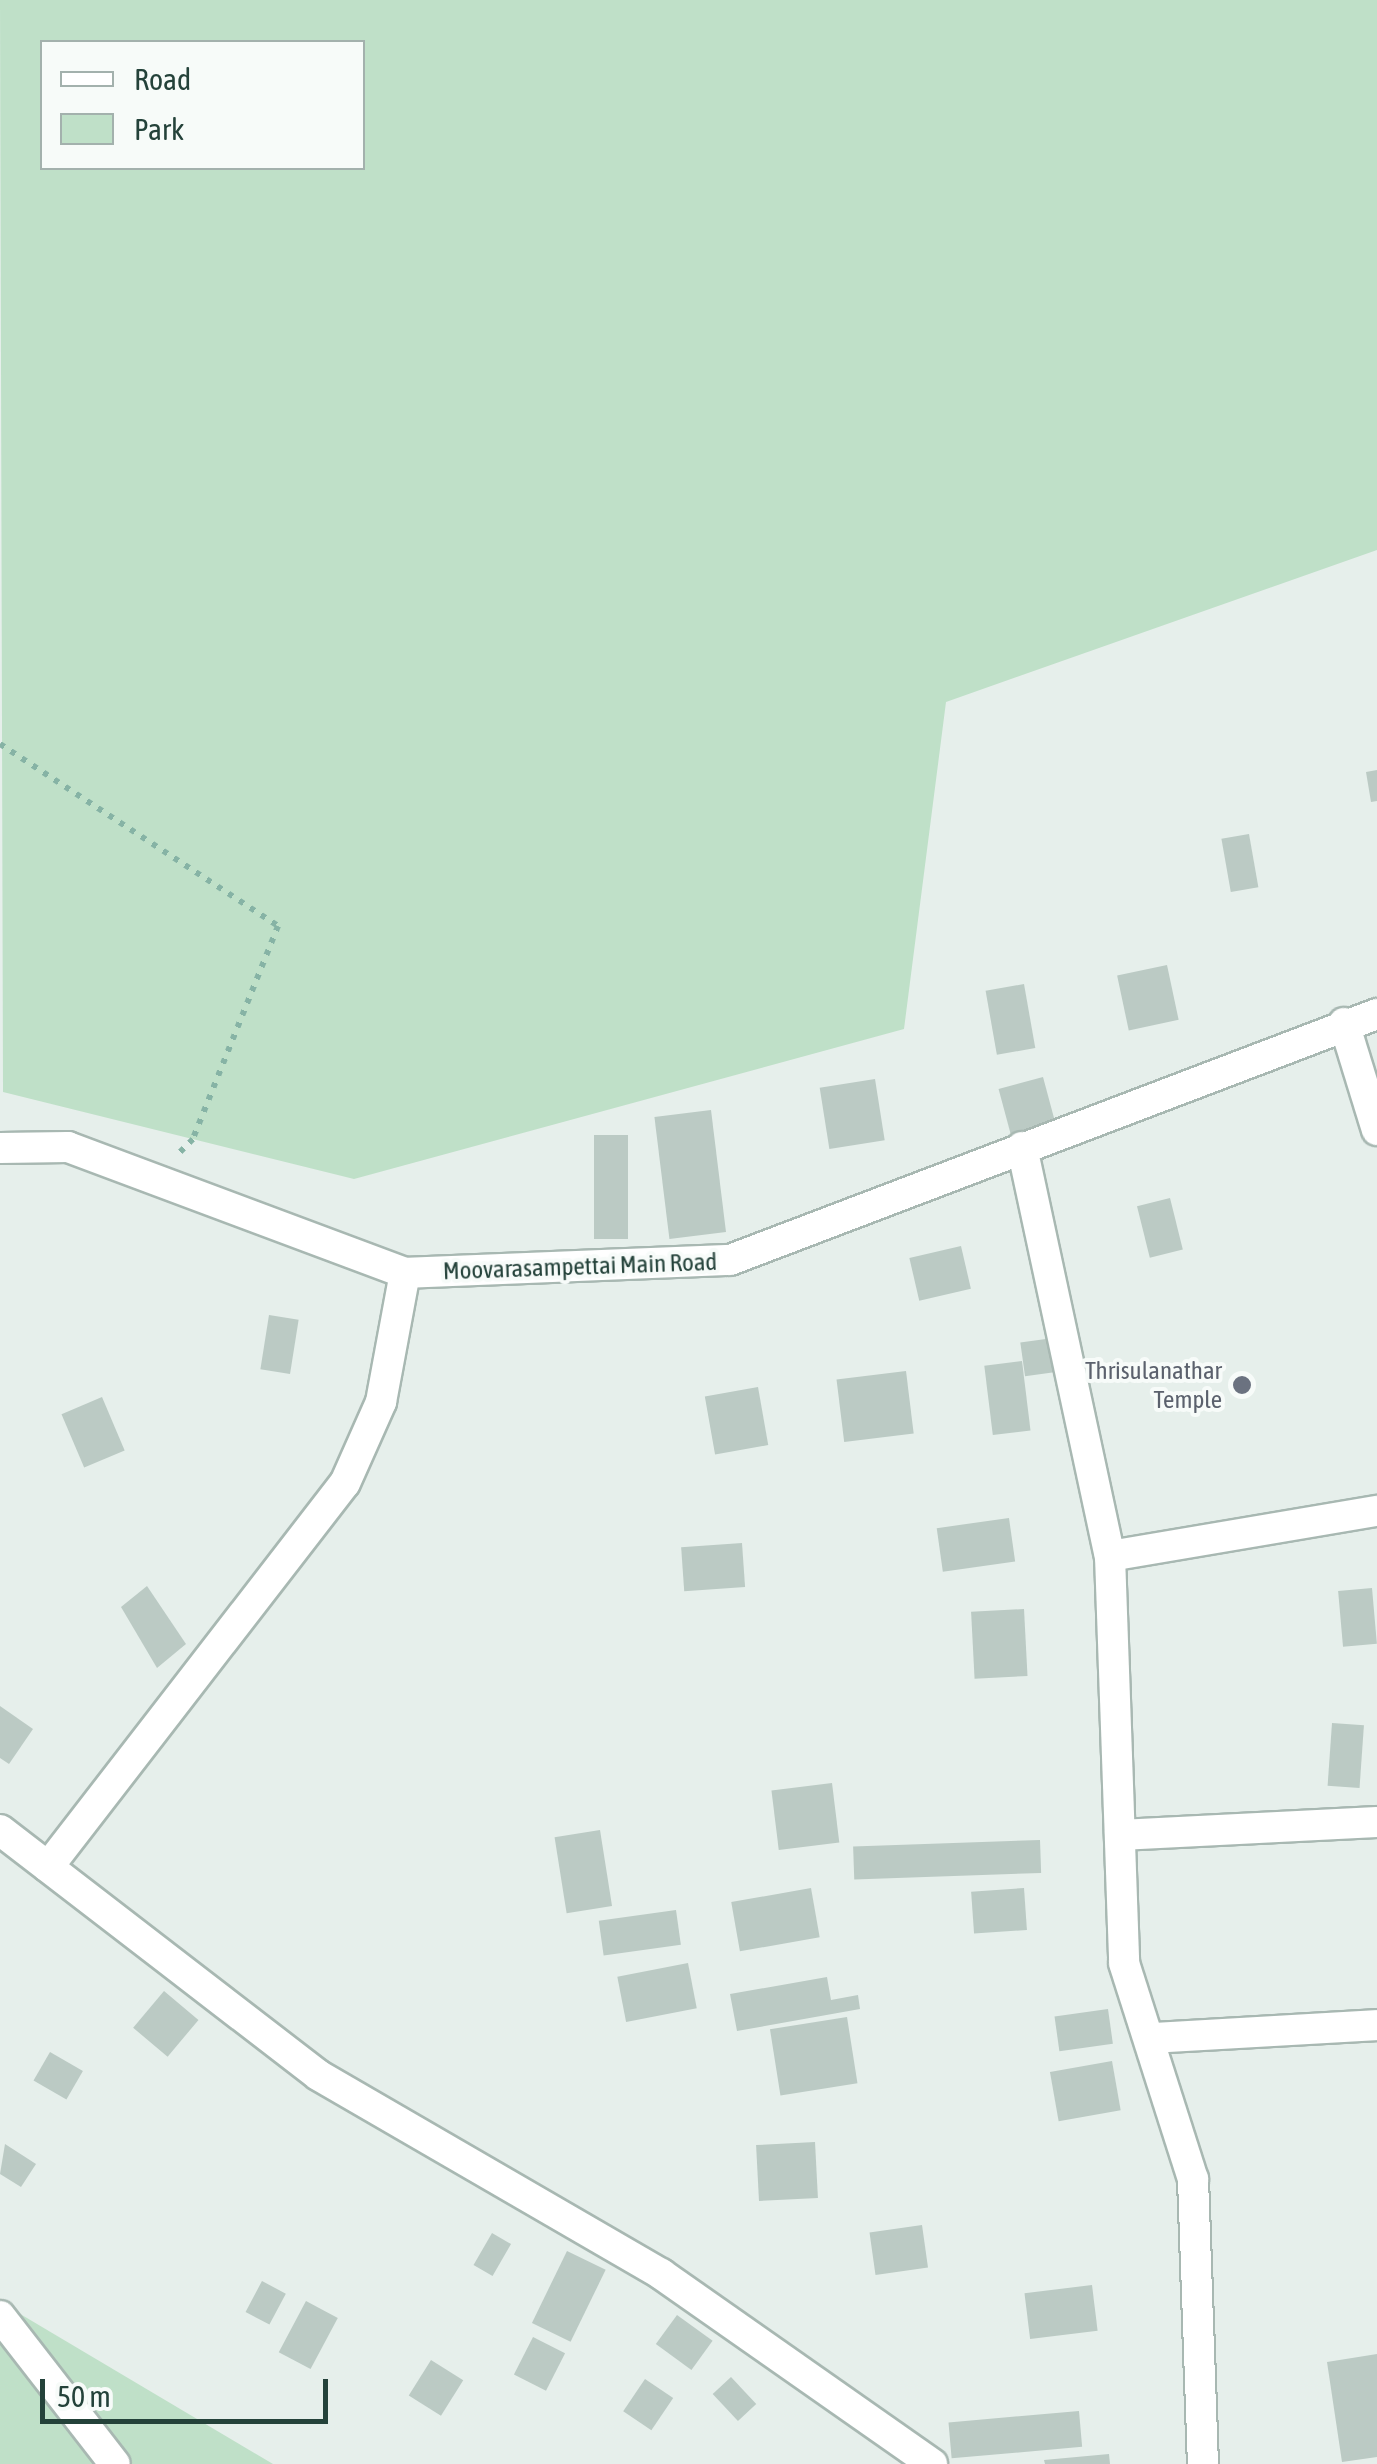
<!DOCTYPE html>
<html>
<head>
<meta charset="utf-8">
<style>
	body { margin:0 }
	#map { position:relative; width:1377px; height:2464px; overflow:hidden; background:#e6efeb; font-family:"Asap Condensed",sans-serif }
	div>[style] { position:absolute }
	.green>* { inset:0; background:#bfe0c8 }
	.building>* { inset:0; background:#bbcac4; transform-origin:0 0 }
	.path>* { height:6px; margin-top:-3px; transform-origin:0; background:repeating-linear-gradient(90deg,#86b3a5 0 5px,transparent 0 13px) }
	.roads { filter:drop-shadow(2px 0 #a8b8b2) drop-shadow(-2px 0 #a8b8b2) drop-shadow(0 2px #a8b8b2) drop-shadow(0 -2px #a8b8b2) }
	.street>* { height:30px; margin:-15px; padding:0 15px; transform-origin:15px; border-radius:15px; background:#fff }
	.secondary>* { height:30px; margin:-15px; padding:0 15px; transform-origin:15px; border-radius:15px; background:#fff }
	.dots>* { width:28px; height:28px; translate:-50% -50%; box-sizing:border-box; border:5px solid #f7fbf9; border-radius:50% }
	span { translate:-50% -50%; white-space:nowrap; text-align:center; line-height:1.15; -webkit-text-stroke:8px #f7fbf9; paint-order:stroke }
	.street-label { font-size:25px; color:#24423a }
	.worship-label { font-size:25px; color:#5b616d }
	.right { translate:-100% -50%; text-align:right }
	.legend { position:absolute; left:40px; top:40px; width:325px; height:130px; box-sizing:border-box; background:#f7fbf9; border:2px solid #a3b1ad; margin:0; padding:12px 18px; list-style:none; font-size:30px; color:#24423a }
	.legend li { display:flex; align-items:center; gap:20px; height:50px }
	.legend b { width:50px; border:2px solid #a3b1ad }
	.scale { position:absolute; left:40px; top:2379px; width:288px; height:45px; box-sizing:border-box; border:5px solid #24423a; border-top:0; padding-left:12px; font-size:30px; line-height:35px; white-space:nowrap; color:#24423a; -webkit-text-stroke:8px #f7fbf9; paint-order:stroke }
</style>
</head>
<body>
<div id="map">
	<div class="green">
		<i style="clip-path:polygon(evenodd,0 0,1377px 0,1377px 550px,946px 702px,904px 1029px,354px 1179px,3px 1092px,0 0,362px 42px,362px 168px,42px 168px,42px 42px,362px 42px)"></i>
		<i style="clip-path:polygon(0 2302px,273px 2464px,0 2464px)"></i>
	</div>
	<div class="building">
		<i style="clip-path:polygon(1377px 770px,1377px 801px,1371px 802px,1366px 772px)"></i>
		<i style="left:1249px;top:834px;width:54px;height:28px;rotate:80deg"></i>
		<i style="left:1167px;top:965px;width:56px;height:51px;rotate:78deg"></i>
		<i style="left:1024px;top:984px;width:65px;height:39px;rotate:80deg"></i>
		<i style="left:1043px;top:1077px;width:48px;height:46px;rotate:75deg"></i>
		<i style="left:875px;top:1079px;width:62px;height:56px;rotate:81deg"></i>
		<i style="left:711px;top:1110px;width:123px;height:57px;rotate:83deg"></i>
		<i style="left:594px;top:1135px;width:34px;height:104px"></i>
		<i style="left:1170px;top:1198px;width:53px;height:34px;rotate:76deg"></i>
		<i style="left:961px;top:1246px;width:44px;height:53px;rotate:77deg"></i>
		<i style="left:269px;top:1315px;width:30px;height:55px;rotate:9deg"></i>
		<i style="left:1053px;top:1338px;width:34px;height:33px;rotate:82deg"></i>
		<i style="left:1022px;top:1361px;width:70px;height:38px;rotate:83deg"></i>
		<i style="left:906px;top:1371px;width:63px;height:70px;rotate:83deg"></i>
		<i style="left:758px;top:1387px;width:59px;height:54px;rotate:80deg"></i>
		<i style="left:102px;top:1397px;width:58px;height:44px;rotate:67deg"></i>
		<i style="left:1009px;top:1518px;width:44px;height:73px;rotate:82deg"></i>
		<i style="left:742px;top:1543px;width:44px;height:61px;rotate:86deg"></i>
		<i style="clip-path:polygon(147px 1586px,186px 1644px,157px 1668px,121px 1607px)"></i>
		<i style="left:1372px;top:1588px;width:56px;height:34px;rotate:85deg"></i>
		<i style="left:1024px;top:1609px;width:67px;height:53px;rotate:87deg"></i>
		<i style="clip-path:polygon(0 1706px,33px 1729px,9px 1764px,0 1758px)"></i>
		<i style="left:1332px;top:1723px;width:32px;height:63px;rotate:4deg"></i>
		<i style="left:832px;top:1783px;width:60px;height:61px;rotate:83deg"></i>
		<i style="left:600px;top:1830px;width:77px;height:46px;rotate:81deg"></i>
		<i style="left:1040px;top:1840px;width:33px;height:187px;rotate:88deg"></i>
		<i style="left:811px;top:1888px;width:50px;height:81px;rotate:80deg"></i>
		<i style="left:1024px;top:1888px;width:42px;height:53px;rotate:86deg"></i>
		<i style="left:676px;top:1910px;width:35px;height:78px;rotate:82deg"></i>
		<i style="left:688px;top:1963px;width:46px;height:72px;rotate:79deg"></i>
		<i style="clip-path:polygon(827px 1977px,831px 2000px,858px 1995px,860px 2009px,737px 2031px,730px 1994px)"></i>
		<i style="left:164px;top:1991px;width:45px;height:48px;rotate:40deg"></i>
		<i style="left:1108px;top:2009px;width:35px;height:54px;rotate:82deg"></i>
		<i style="left:847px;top:2017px;width:67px;height:78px;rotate:81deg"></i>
		<i style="left:50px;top:2052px;width:38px;height:33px;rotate:30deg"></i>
		<i style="left:1112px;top:2061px;width:50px;height:63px;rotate:80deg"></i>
		<i style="left:815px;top:2142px;width:56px;height:59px;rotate:87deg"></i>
		<i style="clip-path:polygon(5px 2144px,36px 2164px,21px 2187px,0 2174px)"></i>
		<i style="left:922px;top:2225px;width:43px;height:53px;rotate:82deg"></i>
		<i style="left:492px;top:2233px;width:22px;height:37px;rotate:30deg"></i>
		<i style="left:567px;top:2251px;width:43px;height:80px;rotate:26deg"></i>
		<i style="left:262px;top:2281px;width:27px;height:35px;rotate:28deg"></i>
		<i style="left:1092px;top:2285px;width:46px;height:68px;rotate:83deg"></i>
		<i style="left:306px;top:2301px;width:36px;height:58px;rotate:28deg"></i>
		<i style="left:677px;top:2315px;width:44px;height:36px;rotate:36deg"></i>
		<i style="left:533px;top:2337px;width:36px;height:42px;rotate:27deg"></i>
		<i style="clip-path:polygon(1377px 2354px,1377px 2457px,1342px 2462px,1327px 2362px)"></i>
		<i style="left:431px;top:2360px;width:38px;height:42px;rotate:32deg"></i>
		<i style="left:731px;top:2377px;width:37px;height:25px;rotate:47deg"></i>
		<i style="left:645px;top:2379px;width:34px;height:39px;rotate:34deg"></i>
		<i style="left:1079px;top:2411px;width:36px;height:131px;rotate:85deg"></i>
		<i style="clip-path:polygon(1109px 2454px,1110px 2464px,1045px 2464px,1044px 2460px)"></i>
	</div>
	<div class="path">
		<i style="left:0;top:744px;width:332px;rotate:33.2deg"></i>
		<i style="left:278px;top:926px;width:229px;rotate:111.8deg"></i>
		<i style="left:193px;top:1139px;width:21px;rotate:135deg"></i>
	</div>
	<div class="roads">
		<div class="street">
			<i style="left:1344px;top:1023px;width:112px;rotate:72.9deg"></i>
			<i style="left:1022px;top:1147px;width:418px;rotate:77.9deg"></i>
			<i style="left:1110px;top:1556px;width:407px;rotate:88deg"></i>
			<i style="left:1124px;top:1963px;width:227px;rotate:72.3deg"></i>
			<i style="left:1193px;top:2179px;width:285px;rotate:88deg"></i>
			<i style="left:1110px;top:1556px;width:271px;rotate:-9.6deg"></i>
			<i style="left:0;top:1830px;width:401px;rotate:37.6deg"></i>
			<i style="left:318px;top:2075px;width:397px;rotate:30.1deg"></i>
			<i style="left:661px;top:2274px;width:331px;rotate:35deg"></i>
			<i style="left:1120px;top:1835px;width:257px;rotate:-2.9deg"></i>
			<i style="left:48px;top:1867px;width:485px;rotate:-52.3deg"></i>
			<i style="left:345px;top:1483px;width:89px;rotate:-66deg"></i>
			<i style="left:381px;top:1402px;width:131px;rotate:-79.5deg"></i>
			<i style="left:1152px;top:2038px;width:225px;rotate:-3.3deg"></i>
			<i style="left:0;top:2316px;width:187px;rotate:52.2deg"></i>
		</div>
		<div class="secondary">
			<i style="left:0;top:1148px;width:68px;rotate:-0.8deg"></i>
			<i style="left:68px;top:1147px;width:360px;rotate:20.5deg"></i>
			<i style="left:405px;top:1273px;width:325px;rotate:-2.3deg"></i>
			<i style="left:730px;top:1260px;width:692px;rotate:-20.82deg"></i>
		</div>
	</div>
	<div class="dots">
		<i style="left:1242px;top:1385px;background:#6b7280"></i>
	</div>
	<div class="street-label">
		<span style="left:580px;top:1266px;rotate:-2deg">Moovarasampettai Main Road</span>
	</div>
	<div class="worship-label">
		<span class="right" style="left:1222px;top:1385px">Thrisulanathar<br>Temple</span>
	</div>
	<ul class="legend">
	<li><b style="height:12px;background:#fff"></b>Road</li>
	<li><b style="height:28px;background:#bfe0c8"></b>Park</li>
	</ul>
	<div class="scale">50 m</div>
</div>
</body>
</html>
